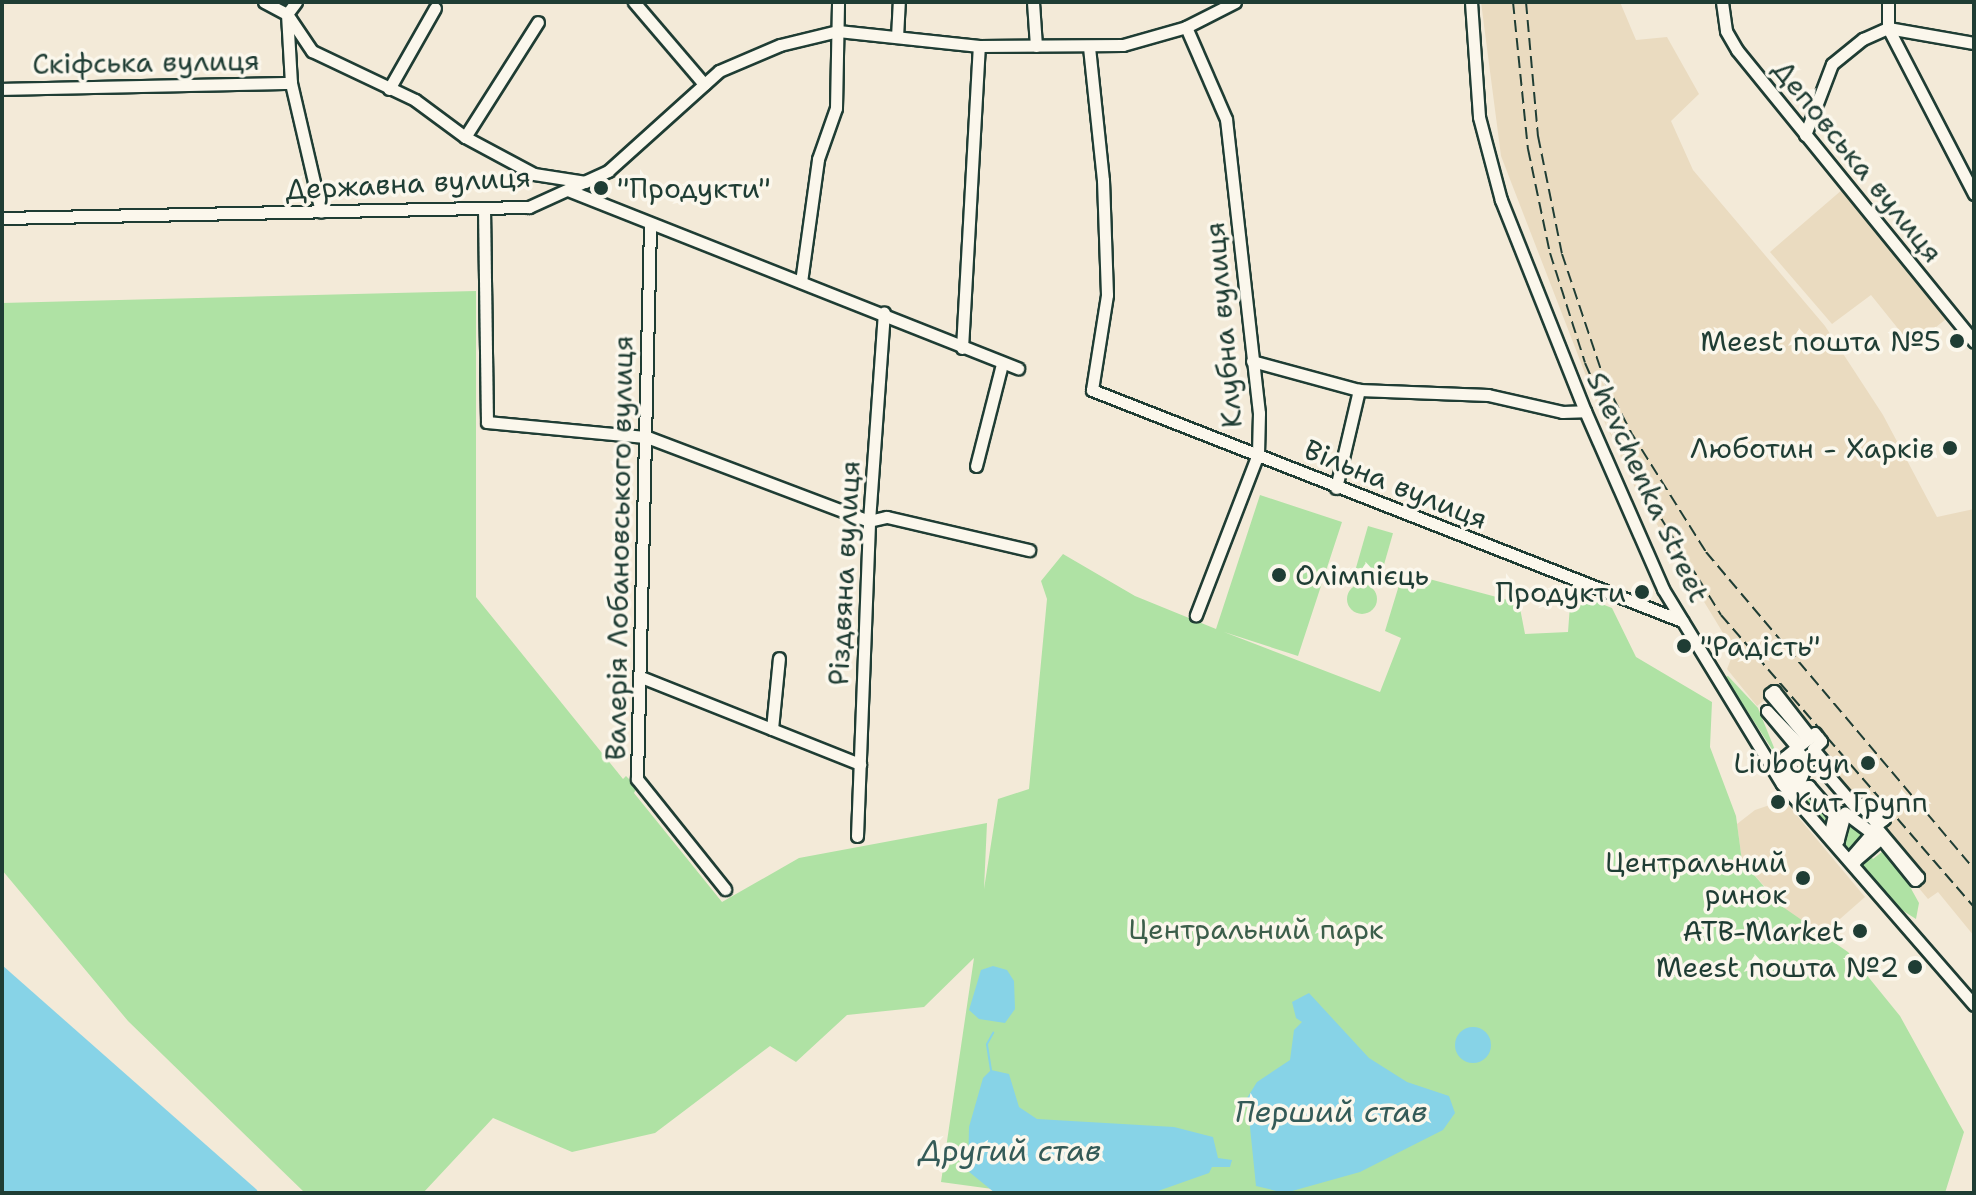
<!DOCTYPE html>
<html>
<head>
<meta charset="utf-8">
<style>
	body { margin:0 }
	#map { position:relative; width:1976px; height:1195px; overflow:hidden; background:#f3ead8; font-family:"Shantell Sans",sans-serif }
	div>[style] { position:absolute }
	.built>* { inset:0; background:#eadbc0 }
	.green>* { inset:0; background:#afe2a4; transform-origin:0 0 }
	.round { border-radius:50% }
	.water>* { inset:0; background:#87d3e7 }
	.stream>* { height:2px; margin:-1px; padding:0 1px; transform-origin:1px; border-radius:1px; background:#87d3e7 }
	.roads { filter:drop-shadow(2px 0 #1f3d34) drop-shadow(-2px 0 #1f3d34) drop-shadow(0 2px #1f3d34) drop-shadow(0 -2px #1f3d34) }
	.minor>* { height:11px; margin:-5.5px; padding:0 5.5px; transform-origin:5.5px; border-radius:5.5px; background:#fbf7ec }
	.rail>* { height:2px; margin-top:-1px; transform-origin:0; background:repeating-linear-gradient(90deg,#1f3d34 0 12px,transparent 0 18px) }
	.dots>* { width:22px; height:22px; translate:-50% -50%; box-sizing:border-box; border:4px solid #fbf7ec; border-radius:50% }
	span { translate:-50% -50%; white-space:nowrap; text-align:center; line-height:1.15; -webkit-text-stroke:7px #fbf7ec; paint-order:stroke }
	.street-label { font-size:28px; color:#1f3d34 }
	.poi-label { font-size:28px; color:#1f3d34 }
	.left { translate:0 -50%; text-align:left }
	.right { translate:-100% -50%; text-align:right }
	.park-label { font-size:28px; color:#3c5e4a }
	.water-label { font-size:30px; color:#345b58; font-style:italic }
	.frame { position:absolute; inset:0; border:4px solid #1f3d34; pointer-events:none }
</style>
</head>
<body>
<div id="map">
	<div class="built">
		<i style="clip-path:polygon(1481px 2px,1620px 2px,1636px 40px,1667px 37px,1699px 94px,1671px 121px,1693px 170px,1825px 326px,1883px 415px,1937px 517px,1974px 509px,1974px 936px,1938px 892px,1928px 899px,1800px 746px,1771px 695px,1757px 706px,1727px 669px,1734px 651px,1636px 490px,1600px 412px,1501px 156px)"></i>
		<i style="clip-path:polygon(1843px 189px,1950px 316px,1912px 346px,1871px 295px,1832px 324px,1770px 252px)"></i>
		<i style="clip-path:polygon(1784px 800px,1865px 897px,1832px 926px,1805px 932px,1742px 861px,1737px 824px,1755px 810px)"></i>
	</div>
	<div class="green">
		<i style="clip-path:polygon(476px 291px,476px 597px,623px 779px,626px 776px,637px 787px,634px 793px,722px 902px,799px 858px,987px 823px,984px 889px,998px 799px,1029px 789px,1047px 599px,1041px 581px,1063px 554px,1135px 596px,1216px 629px,1260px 495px,1342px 522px,1298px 656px,1224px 632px,1380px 692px,1401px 638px,1385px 631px,1403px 572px,1519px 603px,1525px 634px,1568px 632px,1571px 592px,1612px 608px,1636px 657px,1712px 702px,1710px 747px,1736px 816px,1742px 861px,1780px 905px,1848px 952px,1900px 1016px,1964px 1132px,1945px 1193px,1022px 1193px,941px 1182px,974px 958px,924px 1007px,847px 1015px,796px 1062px,770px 1046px,655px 1133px,572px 1152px,493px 1118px,423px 1193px,305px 1193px,128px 1021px,2px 870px,2px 303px)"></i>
		<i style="left:1368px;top:526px;width:26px;height:50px;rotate:16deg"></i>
		<i class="round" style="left:1347px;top:584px;width:30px;height:30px"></i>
		<i style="clip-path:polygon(1728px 676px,1758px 708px,1779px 760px,1725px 677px)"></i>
		<i style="clip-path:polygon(1809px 786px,1815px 807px,1834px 815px,1830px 832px,1793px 788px)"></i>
		<i style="clip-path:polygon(1843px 815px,1872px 833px,1851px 857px,1837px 840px)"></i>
		<i style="clip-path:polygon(1888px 847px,1919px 903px,1916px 919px,1897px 907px,1855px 861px,1866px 851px,1873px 859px)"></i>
	</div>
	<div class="water">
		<i style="clip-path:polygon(2px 965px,257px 1190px,258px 1193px,2px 1193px)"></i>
		<i style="clip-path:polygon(993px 966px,1007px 970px,1014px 981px,1015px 1009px,1005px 1023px,979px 1019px,969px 1010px,981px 970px)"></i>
		<i style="clip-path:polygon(1309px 993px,1369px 1058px,1407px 1082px,1449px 1096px,1455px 1113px,1443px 1130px,1360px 1172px,1285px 1193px,1256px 1186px,1247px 1098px,1257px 1082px,1290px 1060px,1294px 1030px,1302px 1022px,1296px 1018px,1292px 1002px)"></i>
		<i class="round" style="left:1455px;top:1027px;width:36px;height:36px"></i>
		<i style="clip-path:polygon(991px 1070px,1009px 1074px,1019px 1107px,1037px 1119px,1174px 1127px,1213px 1137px,1218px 1158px,1232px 1160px,1230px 1167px,1212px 1167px,1209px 1173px,1158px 1191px,995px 1193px,968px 1171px,969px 1127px,983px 1078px)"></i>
	</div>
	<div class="stream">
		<i style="left:991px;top:1070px;width:26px;rotate:-99deg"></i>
		<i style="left:987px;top:1044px;width:13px;rotate:-61deg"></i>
	</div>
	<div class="roads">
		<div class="minor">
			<i style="left:264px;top:2px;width:26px;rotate:28deg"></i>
			<i style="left:287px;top:14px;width:45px;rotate:56deg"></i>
			<i style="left:312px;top:51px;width:114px;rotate:25.4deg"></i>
			<i style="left:415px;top:100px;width:62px;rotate:36.5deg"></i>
			<i style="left:465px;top:137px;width:78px;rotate:28.2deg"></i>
			<i style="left:534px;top:174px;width:52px;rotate:8.9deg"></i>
			<i style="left:296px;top:2px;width:15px;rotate:127deg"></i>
			<i style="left:287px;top:14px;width:69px;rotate:86.7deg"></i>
			<i style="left:291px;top:83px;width:132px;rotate:76.9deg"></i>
			<i style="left:634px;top:2px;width:108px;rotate:49.5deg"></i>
			<i style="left:1033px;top:2px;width:44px;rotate:86.1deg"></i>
			<i style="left:1471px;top:2px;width:115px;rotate:86deg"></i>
			<i style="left:1479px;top:117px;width:86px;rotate:75.2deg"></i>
			<i style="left:1501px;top:200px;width:227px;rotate:68.3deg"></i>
			<i style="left:1585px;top:411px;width:194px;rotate:66.3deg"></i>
			<i style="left:1663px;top:589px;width:228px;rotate:58.6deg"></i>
			<i style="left:1782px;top:784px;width:293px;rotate:49deg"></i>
			<i style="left:1722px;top:2px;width:29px;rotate:82deg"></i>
			<i style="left:1726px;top:31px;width:22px;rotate:60deg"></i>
			<i style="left:1737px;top:50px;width:376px;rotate:50.9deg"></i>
			<i style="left:1888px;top:2px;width:26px;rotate:90deg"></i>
			<i style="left:1888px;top:28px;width:187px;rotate:62.6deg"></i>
			<i style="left:1186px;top:27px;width:100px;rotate:66.5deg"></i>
			<i style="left:1226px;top:119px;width:296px;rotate:83.6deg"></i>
			<i style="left:1259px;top:413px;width:41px;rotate:91.4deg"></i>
			<i style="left:1258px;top:454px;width:173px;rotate:111.1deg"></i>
			<i style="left:897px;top:37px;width:35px;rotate:-87deg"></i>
			<i style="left:1089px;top:47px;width:134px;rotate:84deg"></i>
			<i style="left:1103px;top:180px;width:115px;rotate:88deg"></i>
			<i style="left:1107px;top:295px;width:96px;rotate:99deg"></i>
			<i style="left:1092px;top:390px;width:634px;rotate:21.38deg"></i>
			<i style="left:2px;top:89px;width:289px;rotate:-1.2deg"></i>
			<i style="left:389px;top:89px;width:93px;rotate:-60.4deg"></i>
			<i style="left:1805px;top:135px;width:76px;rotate:-69.2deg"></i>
			<i style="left:1832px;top:64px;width:40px;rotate:-39deg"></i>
			<i style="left:1863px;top:39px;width:27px;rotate:-24deg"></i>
			<i style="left:1888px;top:28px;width:87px;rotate:9.9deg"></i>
			<i style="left:465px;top:137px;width:136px;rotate:-57.6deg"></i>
			<i style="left:570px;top:191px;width:482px;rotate:21.6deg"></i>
			<i style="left:484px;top:208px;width:214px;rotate:89.2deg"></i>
			<i style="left:487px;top:422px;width:161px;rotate:5.4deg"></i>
			<i style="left:647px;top:437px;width:237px;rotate:20.7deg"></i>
			<i style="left:869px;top:521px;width:18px;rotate:-13deg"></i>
			<i style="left:887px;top:517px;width:146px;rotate:13.1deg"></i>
			<i style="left:2px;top:218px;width:527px;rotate:-1.2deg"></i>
			<i style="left:529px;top:207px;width:87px;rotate:-24.5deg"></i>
			<i style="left:608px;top:171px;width:149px;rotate:-42deg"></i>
			<i style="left:719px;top:71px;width:66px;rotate:-23.1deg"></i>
			<i style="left:780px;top:45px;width:60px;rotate:-13.6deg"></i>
			<i style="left:838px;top:31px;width:142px;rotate:6.1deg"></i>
			<i style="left:979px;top:46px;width:144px;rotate:-0.4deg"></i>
			<i style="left:1123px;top:45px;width:66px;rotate:-15.9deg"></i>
			<i style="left:1186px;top:27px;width:55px;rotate:-27deg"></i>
			<i style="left:650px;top:226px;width:553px;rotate:91.35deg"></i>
			<i style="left:637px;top:779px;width:141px;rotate:51.3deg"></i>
			<i style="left:801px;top:282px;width:124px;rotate:-82.1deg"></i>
			<i style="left:818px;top:159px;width:54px;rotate:-70.6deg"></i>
			<i style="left:836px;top:108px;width:106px;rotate:-88.9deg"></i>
			<i style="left:962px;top:348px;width:302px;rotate:-86.8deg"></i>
			<i style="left:1252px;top:361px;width:111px;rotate:15.2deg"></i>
			<i style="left:1359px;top:390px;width:129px;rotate:2.2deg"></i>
			<i style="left:1488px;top:395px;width:76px;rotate:12.9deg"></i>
			<i style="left:1562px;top:412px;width:23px;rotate:-2deg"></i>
			<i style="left:976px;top:466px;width:105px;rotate:-75.7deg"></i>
			<i style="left:1336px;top:488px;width:101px;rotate:-76.8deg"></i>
			<i style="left:641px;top:677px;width:236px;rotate:21.7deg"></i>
			<i style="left:1774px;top:691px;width:58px;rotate:52deg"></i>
			<i style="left:1810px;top:737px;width:6px;rotate:-39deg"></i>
			<i style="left:1815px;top:733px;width:10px;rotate:53deg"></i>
			<i style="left:1821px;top:741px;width:11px;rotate:135deg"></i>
			<i style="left:1813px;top:749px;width:17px;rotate:50deg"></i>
			<i style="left:1824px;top:762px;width:6px;rotate:135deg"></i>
			<i style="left:1820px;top:766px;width:48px;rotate:49.3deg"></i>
			<i style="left:1851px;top:802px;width:8px;rotate:50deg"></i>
			<i style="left:1856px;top:808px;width:6px;rotate:-45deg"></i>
			<i style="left:1860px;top:804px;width:20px;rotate:49deg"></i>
			<i style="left:1873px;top:819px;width:8px;rotate:-40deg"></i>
			<i style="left:1879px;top:814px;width:7px;rotate:45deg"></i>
			<i style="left:1884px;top:819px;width:11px;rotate:142deg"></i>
			<i style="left:1875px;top:826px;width:67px;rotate:49.9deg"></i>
			<i style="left:1918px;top:877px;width:4px;rotate:135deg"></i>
			<i style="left:1915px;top:880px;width:54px;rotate:-129deg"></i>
			<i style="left:1881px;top:838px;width:35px;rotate:139deg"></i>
			<i style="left:1855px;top:861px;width:6px;rotate:-135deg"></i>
			<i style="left:1851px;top:857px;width:32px;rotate:-49deg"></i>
			<i style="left:1872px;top:833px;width:34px;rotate:-143deg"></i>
			<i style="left:1845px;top:813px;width:28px;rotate:105deg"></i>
			<i style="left:1838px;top:840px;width:11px;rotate:-135deg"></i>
			<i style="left:1830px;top:832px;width:17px;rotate:-77deg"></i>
			<i style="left:1834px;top:815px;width:38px;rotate:-131deg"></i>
			<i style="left:1809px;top:786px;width:16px;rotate:173deg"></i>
			<i style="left:1793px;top:788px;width:24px;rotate:-128deg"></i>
			<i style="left:1778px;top:769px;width:25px;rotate:32deg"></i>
			<i style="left:1799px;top:782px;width:23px;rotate:-67deg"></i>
			<i style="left:1808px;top:761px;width:12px;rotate:-138deg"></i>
			<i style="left:1799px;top:753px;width:15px;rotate:164deg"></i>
			<i style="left:1785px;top:757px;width:16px;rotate:-40deg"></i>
			<i style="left:1797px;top:747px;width:47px;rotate:-129.8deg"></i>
			<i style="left:1767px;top:711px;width:47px;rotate:45.9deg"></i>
			<i style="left:1800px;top:745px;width:10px;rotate:-37deg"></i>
			<i style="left:1808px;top:739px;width:59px;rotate:-130.2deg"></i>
			<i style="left:1770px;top:694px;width:5px;rotate:-37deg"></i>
			<i style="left:772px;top:729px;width:71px;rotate:-84.4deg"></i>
			<i style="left:857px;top:836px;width:315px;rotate:-87.8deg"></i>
			<i style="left:869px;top:521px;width:209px;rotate:-85.9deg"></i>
		</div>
	</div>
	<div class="rail">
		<i style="left:1513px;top:2px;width:148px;rotate:84.2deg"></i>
		<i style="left:1528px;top:149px;width:106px;rotate:78.1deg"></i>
		<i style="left:1550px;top:253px;width:115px;rotate:72.3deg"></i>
		<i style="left:1585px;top:363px;width:120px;rotate:66.4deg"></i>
		<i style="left:1633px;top:473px;width:167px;rotate:58.2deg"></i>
		<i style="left:1721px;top:615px;width:386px;rotate:49.1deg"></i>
		<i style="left:1526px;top:2px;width:135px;rotate:84.9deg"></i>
		<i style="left:1538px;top:136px;width:120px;rotate:78.5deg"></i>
		<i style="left:1562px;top:254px;width:135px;rotate:71.4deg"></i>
		<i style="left:1605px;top:382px;width:59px;rotate:62.6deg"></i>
		<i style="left:1632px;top:434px;width:139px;rotate:57.9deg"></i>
		<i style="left:1706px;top:552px;width:415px;rotate:49.8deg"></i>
	</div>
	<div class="dots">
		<i style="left:601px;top:188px;background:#1f3d34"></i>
		<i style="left:1957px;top:341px;background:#1f3d34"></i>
		<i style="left:1950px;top:448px;background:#1f3d34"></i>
		<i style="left:1279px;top:575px;background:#1f3d34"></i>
		<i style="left:1642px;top:592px;background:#1f3d34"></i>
		<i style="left:1684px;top:646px;background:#1f3d34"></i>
		<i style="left:1868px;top:763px;background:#1f3d34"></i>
		<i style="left:1778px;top:802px;background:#1f3d34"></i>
		<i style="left:1803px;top:878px;background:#1f3d34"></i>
		<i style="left:1860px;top:931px;background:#1f3d34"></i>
		<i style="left:1915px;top:967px;background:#1f3d34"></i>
	</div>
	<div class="street-label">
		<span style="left:146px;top:62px;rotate:-1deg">Скіфська вулиця</span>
		<span style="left:1858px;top:161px;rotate:51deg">Деповська вулиця</span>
		<span style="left:408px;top:183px;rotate:-3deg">Державна вулиця</span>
		<span style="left:1223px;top:325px;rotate:-95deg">Клубна вулиця</span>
		<span style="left:1396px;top:484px;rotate:22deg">Вільна вулиця</span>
		<span style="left:1648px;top:487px;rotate:65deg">Shevchenka Street</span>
		<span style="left:619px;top:548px;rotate:-89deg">Валерія Лобановського вулиця</span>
		<span style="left:844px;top:573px;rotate:-87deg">Різдвяна вулиця</span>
	</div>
	<div class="poi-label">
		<span class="left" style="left:617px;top:188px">"Продукти"</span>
		<span class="right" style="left:1941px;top:341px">Meest пошта №5</span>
		<span class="right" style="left:1934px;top:448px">Люботин - Харків</span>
		<span class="left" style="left:1295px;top:575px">Олімпієць</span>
		<span class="right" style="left:1626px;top:592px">Продукти</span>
		<span class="left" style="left:1700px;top:646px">"Радість"</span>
		<span class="right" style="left:1850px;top:763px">Liubotyn</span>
		<span class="left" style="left:1794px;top:802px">Кит Групп</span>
		<span class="right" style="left:1787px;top:878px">Центральний<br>ринок</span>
		<span class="right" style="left:1844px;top:931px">ATB-Market</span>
		<span class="right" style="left:1899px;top:967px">Meest пошта №2</span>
	</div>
	<div class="park-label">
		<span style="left:1256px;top:929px">Центральний парк</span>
	</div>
	<div class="water-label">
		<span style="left:1331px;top:1112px">Перший став</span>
		<span style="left:1010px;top:1151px">Другий став</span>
	</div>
	<div class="frame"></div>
</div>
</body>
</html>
